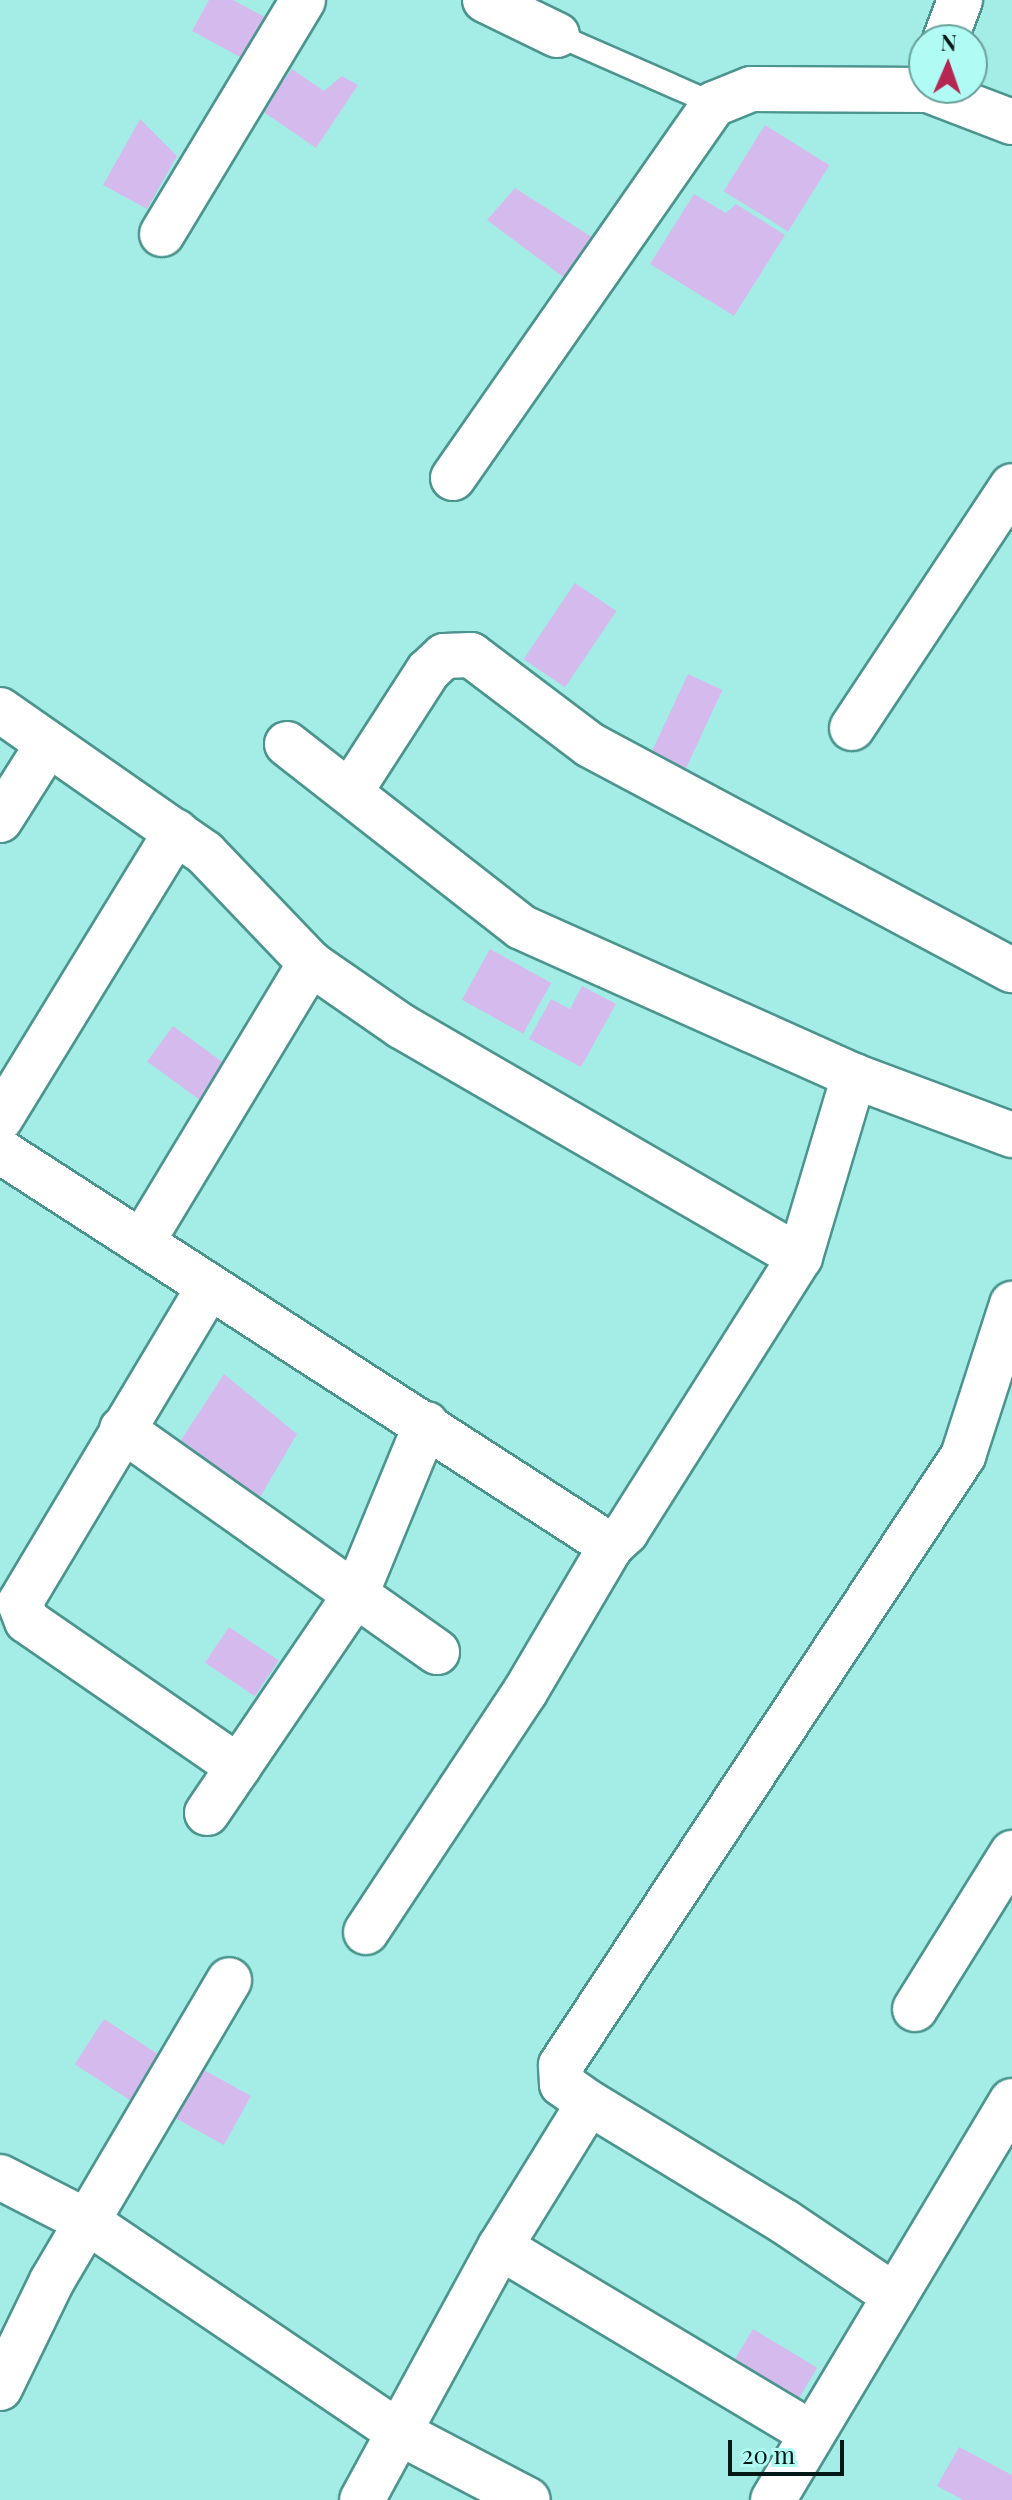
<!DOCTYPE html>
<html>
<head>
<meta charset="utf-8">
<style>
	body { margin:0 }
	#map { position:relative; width:1012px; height:2500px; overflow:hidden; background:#a3ede6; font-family:"Playfair Display",serif }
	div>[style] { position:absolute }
	.building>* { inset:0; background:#d5bbed; transform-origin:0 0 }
	.roads { filter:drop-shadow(2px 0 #4c958f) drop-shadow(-2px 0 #4c958f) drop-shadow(0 2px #4c958f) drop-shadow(0 -2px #4c958f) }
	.service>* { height:22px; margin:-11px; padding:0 11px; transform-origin:11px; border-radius:11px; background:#fff }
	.minor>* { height:44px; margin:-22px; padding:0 22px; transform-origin:22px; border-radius:22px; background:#fff }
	span { translate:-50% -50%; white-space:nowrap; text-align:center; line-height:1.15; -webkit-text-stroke:7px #b0fbf3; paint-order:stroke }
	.north { position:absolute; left:908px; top:24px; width:80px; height:80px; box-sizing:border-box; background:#b0fbf3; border:2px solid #6aa09b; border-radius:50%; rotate:2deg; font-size:22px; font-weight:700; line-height:32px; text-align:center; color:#001816 }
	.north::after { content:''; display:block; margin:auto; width:28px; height:36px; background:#b62653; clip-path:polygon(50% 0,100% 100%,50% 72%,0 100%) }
	.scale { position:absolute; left:728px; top:2440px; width:116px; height:36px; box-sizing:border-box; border:4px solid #001816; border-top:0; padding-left:10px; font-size:24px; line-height:28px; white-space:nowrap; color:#001816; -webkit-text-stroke:6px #b0fbf3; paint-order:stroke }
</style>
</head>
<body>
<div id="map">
	<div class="building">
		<i style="clip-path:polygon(209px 0,233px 0,276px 23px,253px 64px,192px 31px)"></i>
		<i style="clip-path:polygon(292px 69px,324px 91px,342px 76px,358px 85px,316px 148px,262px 111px)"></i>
		<i style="clip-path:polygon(140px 119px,177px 156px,147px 209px,103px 185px)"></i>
		<i style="left:765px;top:125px;width:76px;height:78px;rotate:32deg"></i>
		<i style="clip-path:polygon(515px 188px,598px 241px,566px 279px,487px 220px)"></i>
		<i style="clip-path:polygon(694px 194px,726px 213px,736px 204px,785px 235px,734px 316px,650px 264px)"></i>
		<i style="left:575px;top:583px;width:50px;height:92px;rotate:34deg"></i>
		<i style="left:688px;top:674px;width:38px;height:98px;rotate:25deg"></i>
		<i style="left:490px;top:949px;width:70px;height:58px;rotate:29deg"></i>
		<i style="clip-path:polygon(582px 986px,616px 1004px,581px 1067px,529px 1039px,551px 999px,570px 1009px)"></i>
		<i style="left:173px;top:1026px;width:69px;height:44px;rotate:36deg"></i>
		<i style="clip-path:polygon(224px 1374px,297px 1434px,259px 1499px,181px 1440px)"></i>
		<i style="left:229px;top:1627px;width:60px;height:43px;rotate:34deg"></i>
		<i style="left:104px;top:2019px;width:69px;height:54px;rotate:33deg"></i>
		<i style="left:195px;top:2065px;width:64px;height:56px;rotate:29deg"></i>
		<i style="left:753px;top:2329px;width:75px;height:47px;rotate:31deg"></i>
		<i style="clip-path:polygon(959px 2447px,1012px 2475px,1012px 2500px,963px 2500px,937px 2486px)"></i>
	</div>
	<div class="roads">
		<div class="service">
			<i style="left:557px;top:35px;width:171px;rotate:23.7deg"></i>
		</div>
		<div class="minor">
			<i style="left:485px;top:0;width:80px;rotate:25.9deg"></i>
			<i style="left:945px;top:40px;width:43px;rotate:-69.4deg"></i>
			<i style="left:162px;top:234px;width:273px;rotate:-58.9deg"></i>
			<i style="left:453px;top:478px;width:456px;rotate:-55.1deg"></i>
			<i style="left:714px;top:104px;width:40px;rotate:-22deg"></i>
			<i style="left:751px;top:89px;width:177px;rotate:0.3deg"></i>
			<i style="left:928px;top:90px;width:90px;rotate:20.9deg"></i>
			<i style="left:0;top:710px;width:250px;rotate:34.9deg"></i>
			<i style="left:205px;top:853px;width:152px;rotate:46.3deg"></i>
			<i style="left:310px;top:963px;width:111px;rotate:34.7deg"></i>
			<i style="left:401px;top:1026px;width:461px;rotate:30.1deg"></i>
			<i style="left:852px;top:728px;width:290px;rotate:-56.5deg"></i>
			<i style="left:287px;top:744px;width:297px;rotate:38deg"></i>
			<i style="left:521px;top:927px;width:365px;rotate:24.1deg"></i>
			<i style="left:854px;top:1076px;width:169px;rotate:20.5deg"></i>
			<i style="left:350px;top:792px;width:144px;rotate:-57.2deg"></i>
			<i style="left:428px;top:671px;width:22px;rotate:-43deg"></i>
			<i style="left:444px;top:656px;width:27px;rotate:-2deg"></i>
			<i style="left:471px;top:655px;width:149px;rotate:37.1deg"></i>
			<i style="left:590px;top:745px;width:478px;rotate:28.1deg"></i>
			<i style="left:0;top:820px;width:90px;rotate:-57.7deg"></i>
			<i style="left:0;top:1119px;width:337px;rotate:-58.5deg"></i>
			<i style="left:0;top:1151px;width:728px;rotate:32.88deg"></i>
			<i style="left:142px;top:1242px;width:326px;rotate:-58.9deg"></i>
			<i style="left:209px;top:1287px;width:368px;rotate:120.9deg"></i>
			<i style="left:20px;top:1603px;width:19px;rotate:69deg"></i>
			<i style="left:27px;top:1621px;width:257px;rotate:34.6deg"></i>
			<i style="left:122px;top:1429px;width:386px;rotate:35.3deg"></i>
			<i style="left:207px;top:1813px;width:265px;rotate:-55.8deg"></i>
			<i style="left:356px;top:1594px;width:184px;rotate:-67.6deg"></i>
			<i style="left:366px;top:1932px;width:288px;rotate:-56.5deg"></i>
			<i style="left:525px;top:1692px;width:169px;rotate:-59.5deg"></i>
			<i style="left:611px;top:1546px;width:21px;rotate:-43deg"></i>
			<i style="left:626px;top:1532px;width:325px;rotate:-57.7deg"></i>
			<i style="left:800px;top:1257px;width:189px;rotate:-73.4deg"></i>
			<i style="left:915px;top:2009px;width:184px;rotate:-58.1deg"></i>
			<i style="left:0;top:2177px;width:99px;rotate:27.1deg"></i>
			<i style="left:88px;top:2222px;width:377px;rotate:34.1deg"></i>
			<i style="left:400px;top:2433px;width:144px;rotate:27.6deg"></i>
			<i style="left:500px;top:2247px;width:364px;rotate:30.9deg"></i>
			<i style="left:895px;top:2296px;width:133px;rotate:-146.1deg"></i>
			<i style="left:785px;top:2222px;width:229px;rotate:-148.7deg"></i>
			<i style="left:589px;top:2103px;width:33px;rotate:-145deg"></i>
			<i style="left:562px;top:2084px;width:19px;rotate:-93deg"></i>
			<i style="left:561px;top:2065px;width:730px;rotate:-56.57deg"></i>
			<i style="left:963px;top:1456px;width:160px;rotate:-72.1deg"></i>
			<i style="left:0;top:2388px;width:119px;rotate:-64.1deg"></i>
			<i style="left:52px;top:2281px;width:349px;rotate:-59.5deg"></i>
			<i style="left:362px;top:2500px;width:288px;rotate:-61.4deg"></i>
			<i style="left:500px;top:2247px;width:169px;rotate:-58.3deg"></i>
			<i style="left:773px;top:2500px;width:465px;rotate:-59.1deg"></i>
		</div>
	</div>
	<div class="north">N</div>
	<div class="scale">20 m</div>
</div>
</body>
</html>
